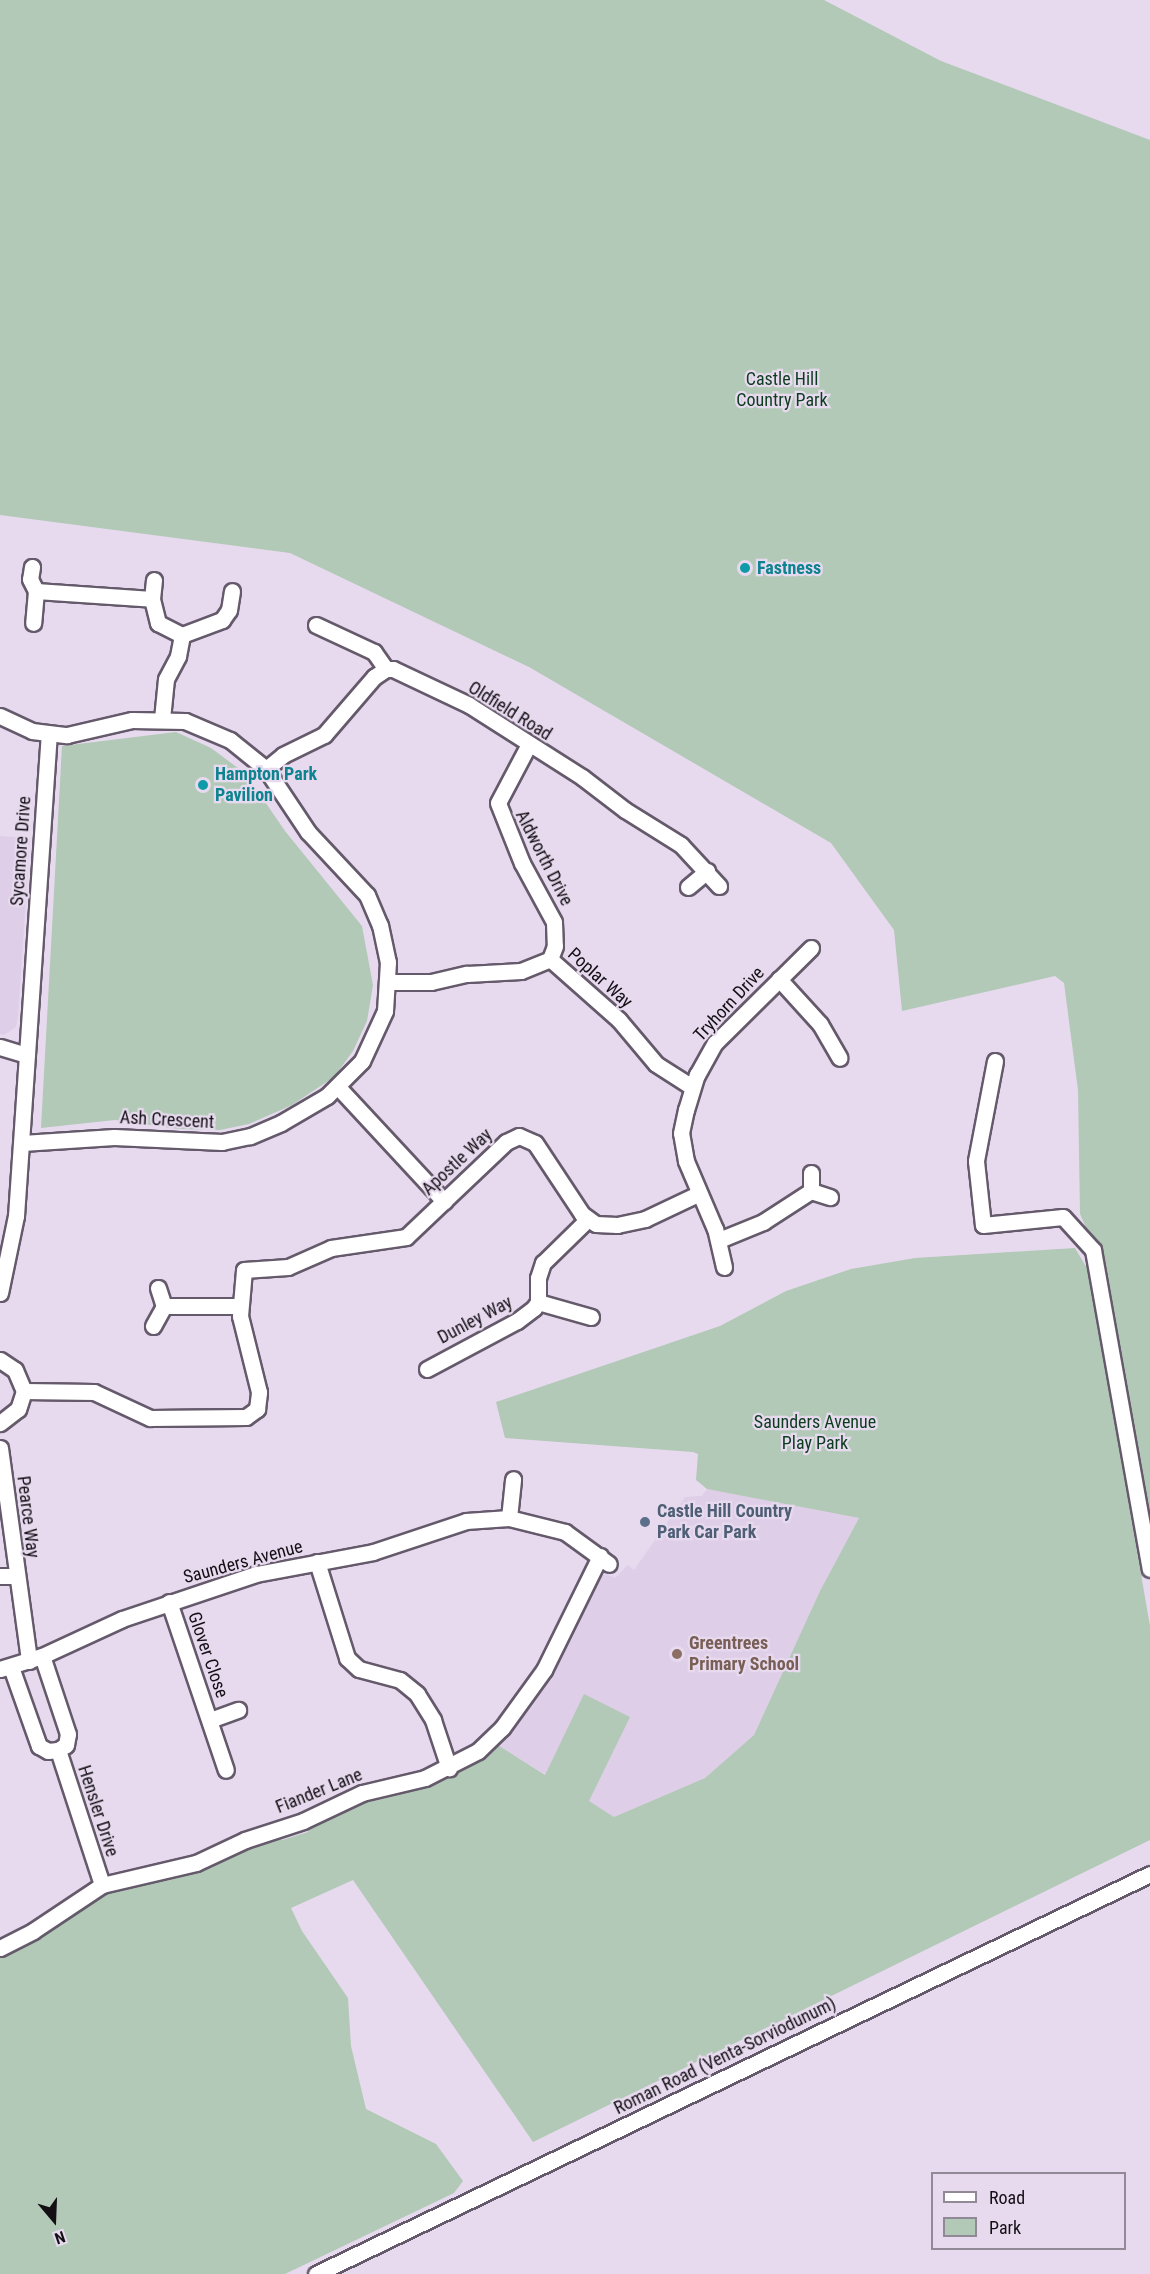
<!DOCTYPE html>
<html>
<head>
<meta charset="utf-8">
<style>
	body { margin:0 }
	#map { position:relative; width:1150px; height:2274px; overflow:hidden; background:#e7daee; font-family:"Roboto Condensed",sans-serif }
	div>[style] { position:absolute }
	.built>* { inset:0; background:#dfcee8 }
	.green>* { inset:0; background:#b1c9b6 }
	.roads { filter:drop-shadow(2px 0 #655a6b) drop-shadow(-2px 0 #655a6b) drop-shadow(0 2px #655a6b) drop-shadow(0 -2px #655a6b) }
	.street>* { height:15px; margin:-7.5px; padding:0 7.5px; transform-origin:7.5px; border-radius:7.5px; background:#fff }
	.dots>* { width:16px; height:16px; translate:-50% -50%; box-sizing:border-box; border:3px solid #e7daee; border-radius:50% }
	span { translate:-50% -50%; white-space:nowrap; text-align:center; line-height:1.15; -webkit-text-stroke:4.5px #e7daee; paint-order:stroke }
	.park-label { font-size:18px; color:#0b3c1d }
	.culture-label { font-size:18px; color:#0d838f; font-weight:700 }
	.left { translate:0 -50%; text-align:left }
	.street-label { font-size:18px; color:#130f15 }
	.service-label { font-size:18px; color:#4e5e75; font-weight:700 }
	.education-label { font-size:18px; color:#785e54; font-weight:700 }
	.legend { position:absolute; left:931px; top:2172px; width:195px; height:78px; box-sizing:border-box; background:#e7daee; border:2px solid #928997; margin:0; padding:8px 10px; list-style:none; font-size:18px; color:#130f15 }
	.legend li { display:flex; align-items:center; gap:12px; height:30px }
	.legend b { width:30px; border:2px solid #928997 }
	.north { position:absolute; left:24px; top:2190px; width:60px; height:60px; -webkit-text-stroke:4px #e7daee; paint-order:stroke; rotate:161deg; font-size:16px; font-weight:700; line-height:24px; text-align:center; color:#130f15 }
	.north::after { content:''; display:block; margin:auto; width:21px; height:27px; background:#130f15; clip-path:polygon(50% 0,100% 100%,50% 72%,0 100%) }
</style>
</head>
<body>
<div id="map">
	<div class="built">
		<i style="clip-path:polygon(0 836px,30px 838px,18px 1017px,16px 1027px,4px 1035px,0 1034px)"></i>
		<i style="clip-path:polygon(707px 1489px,859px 1518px,820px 1591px,754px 1735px,705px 1778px,614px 1817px,496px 1744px,552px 1679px,551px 1669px,596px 1578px,607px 1574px,615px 1578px,628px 1565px,634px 1570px,685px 1497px,702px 1496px)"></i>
	</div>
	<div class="green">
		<i style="clip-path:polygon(0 0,824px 0,941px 61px,1150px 140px,1150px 1542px,1092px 1241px,1080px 1214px,1078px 1090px,1064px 983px,1055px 976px,902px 1011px,894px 930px,831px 843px,529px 667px,290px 553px,0 515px)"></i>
		<i style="clip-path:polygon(176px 732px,211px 748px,246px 774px,285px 831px,362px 926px,373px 985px,367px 1021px,353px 1051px,334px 1077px,292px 1105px,249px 1124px,220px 1130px,179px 1129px,115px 1120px,41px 1128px,62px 746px)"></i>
		<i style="clip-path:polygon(1075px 1248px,1088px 1270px,1150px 1626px,1150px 1840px,533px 2142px,353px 1880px,291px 1908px,302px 1931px,348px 1998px,351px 2046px,366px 2109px,436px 2144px,463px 2181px,454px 2193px,285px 2274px,0 2274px,0 1954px,57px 1919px,63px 1921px,88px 1904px,90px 1896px,275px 1836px,282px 1840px,308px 1832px,312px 1823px,355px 1801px,361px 1804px,389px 1797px,394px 1790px,460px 1772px,496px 1744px,545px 1775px,584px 1694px,630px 1717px,589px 1801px,614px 1817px,705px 1778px,754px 1735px,820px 1591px,859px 1518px,707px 1489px,696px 1480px,698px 1454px,693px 1452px,505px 1438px,496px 1402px,720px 1326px,786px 1291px,851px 1269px,915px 1258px)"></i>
	</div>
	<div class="roads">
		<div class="street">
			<i style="left:32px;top:567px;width:12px;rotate:99deg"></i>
			<i style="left:30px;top:579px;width:13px;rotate:63deg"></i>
			<i style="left:36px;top:591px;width:32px;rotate:95deg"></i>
			<i style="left:36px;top:591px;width:116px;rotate:3.9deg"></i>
			<i style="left:152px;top:599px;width:25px;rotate:76deg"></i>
			<i style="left:158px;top:623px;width:27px;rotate:27deg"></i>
			<i style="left:152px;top:599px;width:19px;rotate:-84deg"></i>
			<i style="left:316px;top:625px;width:64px;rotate:25deg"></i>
			<i style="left:374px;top:652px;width:21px;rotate:55deg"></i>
			<i style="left:0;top:716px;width:35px;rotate:25deg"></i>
			<i style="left:32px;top:731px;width:35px;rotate:7deg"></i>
			<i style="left:67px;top:735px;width:67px;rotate:-13deg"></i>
			<i style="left:132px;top:720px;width:53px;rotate:1.1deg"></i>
			<i style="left:185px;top:721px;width:49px;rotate:22.9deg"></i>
			<i style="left:230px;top:740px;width:46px;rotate:38.9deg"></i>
			<i style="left:266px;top:769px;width:76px;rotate:56.3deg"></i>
			<i style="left:308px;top:832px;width:86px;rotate:46.9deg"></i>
			<i style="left:367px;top:895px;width:33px;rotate:67deg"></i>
			<i style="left:380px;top:925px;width:38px;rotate:78deg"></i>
			<i style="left:388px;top:962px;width:49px;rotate:93.5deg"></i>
			<i style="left:385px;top:1011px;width:55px;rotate:114.7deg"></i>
			<i style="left:362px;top:1061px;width:49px;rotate:135deg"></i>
			<i style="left:327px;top:1096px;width:53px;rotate:149.6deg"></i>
			<i style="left:281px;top:1123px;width:34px;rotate:157deg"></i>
			<i style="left:250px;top:1136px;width:29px;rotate:168deg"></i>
			<i style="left:222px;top:1142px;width:108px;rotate:-177.3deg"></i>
			<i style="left:114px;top:1137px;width:92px;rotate:176.3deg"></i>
			<i style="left:162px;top:719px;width:40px;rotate:-84.3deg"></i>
			<i style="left:166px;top:679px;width:26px;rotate:-62deg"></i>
			<i style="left:178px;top:656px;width:21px;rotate:-79deg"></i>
			<i style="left:182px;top:635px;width:43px;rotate:-20.6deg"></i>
			<i style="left:222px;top:620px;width:12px;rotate:-55deg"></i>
			<i style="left:229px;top:610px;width:19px;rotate:-81deg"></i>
			<i style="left:528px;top:746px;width:64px;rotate:117.8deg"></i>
			<i style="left:498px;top:803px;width:65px;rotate:68.2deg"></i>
			<i style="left:522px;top:863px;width:67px;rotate:61.5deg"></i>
			<i style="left:554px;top:922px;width:24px;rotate:88deg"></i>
			<i style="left:555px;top:946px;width:14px;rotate:111deg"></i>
			<i style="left:266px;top:769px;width:22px;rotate:-39deg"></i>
			<i style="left:283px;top:755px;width:46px;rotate:-26deg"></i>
			<i style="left:324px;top:735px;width:77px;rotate:-49.2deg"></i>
			<i style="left:374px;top:677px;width:14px;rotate:-34deg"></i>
			<i style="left:386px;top:669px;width:7px"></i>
			<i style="left:393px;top:669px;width:84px;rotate:25.3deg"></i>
			<i style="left:469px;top:705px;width:134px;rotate:32.5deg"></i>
			<i style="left:582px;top:777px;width:54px;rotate:37.5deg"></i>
			<i style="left:625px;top:810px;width:66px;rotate:32deg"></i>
			<i style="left:681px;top:845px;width:56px;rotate:47.2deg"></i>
			<i style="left:688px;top:887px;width:25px;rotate:-40deg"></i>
			<i style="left:779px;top:979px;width:61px;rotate:47.7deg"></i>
			<i style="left:820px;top:1024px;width:39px;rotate:60deg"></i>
			<i style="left:389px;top:982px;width:42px"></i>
			<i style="left:431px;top:982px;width:37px;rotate:-13deg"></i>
			<i style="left:467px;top:974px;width:54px;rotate:-3.2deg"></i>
			<i style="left:521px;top:971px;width:31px;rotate:-22deg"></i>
			<i style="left:550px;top:959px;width:92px;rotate:41.5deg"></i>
			<i style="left:619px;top:1020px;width:57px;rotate:49.9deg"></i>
			<i style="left:656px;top:1064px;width:43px;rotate:32.6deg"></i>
			<i style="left:0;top:1047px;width:28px;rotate:17deg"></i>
			<i style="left:995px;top:1061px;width:102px;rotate:100.8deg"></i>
			<i style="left:976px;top:1161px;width:64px;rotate:83.8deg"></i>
			<i style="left:983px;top:1225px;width:80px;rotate:-5.7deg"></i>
			<i style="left:1063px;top:1217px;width:45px;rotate:47.7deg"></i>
			<i style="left:1093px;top:1250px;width:324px;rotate:79.9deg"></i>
			<i style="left:338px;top:1087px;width:156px;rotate:47.1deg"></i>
			<i style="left:811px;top:1173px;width:18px;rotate:90deg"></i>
			<i style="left:811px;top:1191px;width:20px;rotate:18deg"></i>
			<i style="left:719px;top:1240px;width:48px;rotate:-22.2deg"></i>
			<i style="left:763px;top:1222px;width:57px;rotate:-32.9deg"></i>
			<i style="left:724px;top:1267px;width:39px;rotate:-103deg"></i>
			<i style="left:715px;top:1229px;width:74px;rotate:-113.1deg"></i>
			<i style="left:686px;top:1161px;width:28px;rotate:-100deg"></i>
			<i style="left:681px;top:1133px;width:24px;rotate:-78deg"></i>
			<i style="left:686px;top:1110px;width:37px;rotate:-73deg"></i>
			<i style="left:697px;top:1075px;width:37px;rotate:-61deg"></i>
			<i style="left:715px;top:1043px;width:135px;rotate:-44.7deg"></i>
			<i style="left:158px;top:1288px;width:19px;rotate:72deg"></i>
			<i style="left:0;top:1293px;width:79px;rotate:-78.3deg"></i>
			<i style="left:16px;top:1216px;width:483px;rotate:-86.1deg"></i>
			<i style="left:538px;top:1302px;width:55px;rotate:15.8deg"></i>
			<i style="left:153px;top:1326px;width:23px;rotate:-61deg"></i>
			<i style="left:164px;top:1306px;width:75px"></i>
			<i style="left:0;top:1360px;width:18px;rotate:34deg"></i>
			<i style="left:15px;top:1370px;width:23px;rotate:67deg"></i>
			<i style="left:24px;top:1391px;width:19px;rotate:108deg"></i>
			<i style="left:18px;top:1409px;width:23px;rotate:142deg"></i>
			<i style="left:427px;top:1369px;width:102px;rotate:-28.1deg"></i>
			<i style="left:517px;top:1321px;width:21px;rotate:-37deg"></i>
			<i style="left:534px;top:1308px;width:7px;rotate:-56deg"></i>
			<i style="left:538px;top:1302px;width:24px;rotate:-90deg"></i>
			<i style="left:538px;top:1278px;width:16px;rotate:-72deg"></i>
			<i style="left:543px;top:1263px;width:62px;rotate:-44.3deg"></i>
			<i style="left:24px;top:1391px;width:70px;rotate:0.8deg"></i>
			<i style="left:94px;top:1392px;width:62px;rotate:24.9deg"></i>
			<i style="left:150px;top:1418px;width:96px;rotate:-0.6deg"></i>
			<i style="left:246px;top:1417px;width:14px;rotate:-36deg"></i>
			<i style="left:257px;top:1409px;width:17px;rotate:-83deg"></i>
			<i style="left:259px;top:1392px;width:78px;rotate:-104deg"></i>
			<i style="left:240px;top:1316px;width:46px;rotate:-85deg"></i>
			<i style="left:244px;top:1270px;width:44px;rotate:-3.9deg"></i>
			<i style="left:288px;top:1267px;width:47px;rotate:-23.8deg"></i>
			<i style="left:331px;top:1248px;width:76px;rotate:-8.3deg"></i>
			<i style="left:406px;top:1237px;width:138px;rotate:-43.5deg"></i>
			<i style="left:506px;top:1142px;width:14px;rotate:-25deg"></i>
			<i style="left:519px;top:1136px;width:17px;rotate:24deg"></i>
			<i style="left:535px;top:1143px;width:85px;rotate:56.5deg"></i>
			<i style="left:582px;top:1214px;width:17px;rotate:36deg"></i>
			<i style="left:596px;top:1224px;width:21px;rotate:3deg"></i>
			<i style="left:617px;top:1225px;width:29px;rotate:-12deg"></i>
			<i style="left:645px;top:1219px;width:59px;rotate:-25.3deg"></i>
			<i style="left:0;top:1448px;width:215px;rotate:82.2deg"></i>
			<i style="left:509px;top:1518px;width:58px;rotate:14deg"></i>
			<i style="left:565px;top:1532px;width:54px;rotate:36deg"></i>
			<i style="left:317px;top:1562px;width:101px;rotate:72.6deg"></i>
			<i style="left:347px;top:1658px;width:16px;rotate:43deg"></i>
			<i style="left:359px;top:1669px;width:42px;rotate:15deg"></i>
			<i style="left:400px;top:1680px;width:22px;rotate:39deg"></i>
			<i style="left:417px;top:1694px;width:31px;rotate:58deg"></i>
			<i style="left:433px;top:1720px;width:51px;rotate:71.6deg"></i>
			<i style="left:0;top:1576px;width:16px"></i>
			<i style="left:169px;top:1602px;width:177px;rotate:71.3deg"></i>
			<i style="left:11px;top:1667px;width:84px;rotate:70.5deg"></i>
			<i style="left:39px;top:1746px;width:10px;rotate:29deg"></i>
			<i style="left:48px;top:1751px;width:10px;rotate:-6deg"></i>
			<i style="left:58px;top:1750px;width:9px;rotate:-32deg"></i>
			<i style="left:66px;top:1745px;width:11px;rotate:-80deg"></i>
			<i style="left:68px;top:1734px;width:82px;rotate:-108.4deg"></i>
			<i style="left:0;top:1669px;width:44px;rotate:-17.2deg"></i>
			<i style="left:42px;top:1656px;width:88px;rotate:-24.8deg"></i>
			<i style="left:122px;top:1619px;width:141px;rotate:-18.6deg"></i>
			<i style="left:256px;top:1574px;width:119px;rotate:-10.6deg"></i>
			<i style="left:373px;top:1552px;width:98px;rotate:-18.4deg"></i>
			<i style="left:466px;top:1521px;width:43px;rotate:-4deg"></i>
			<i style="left:509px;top:1518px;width:39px;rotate:-84deg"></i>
			<i style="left:210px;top:1720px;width:30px;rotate:-20deg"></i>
			<i style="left:58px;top:1750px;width:142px;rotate:71.9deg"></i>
			<i style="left:0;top:1948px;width:37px;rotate:-27deg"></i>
			<i style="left:33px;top:1931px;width:83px;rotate:-33.7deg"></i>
			<i style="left:102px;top:1885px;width:97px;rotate:-13.2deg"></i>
			<i style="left:196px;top:1863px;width:54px;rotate:-25.1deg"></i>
			<i style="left:245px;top:1840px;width:61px;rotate:-18.1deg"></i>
			<i style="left:303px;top:1821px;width:65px;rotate:-25.4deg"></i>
			<i style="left:362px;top:1793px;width:65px;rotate:-13.4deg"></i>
			<i style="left:425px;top:1778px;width:59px;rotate:-27deg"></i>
			<i style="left:478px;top:1751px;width:33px;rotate:-44deg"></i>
			<i style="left:502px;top:1728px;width:72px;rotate:-54.1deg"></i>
			<i style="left:544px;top:1670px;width:127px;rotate:-63.8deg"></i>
			<i style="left:316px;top:2274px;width:925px;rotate:-25.62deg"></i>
		</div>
	</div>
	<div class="dots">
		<i style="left:745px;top:568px;background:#0f9aa8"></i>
		<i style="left:203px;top:785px;background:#0f9aa8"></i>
		<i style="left:645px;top:1522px;background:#5c6f8a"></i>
		<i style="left:677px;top:1654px;background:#8d6e63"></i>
	</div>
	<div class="park-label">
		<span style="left:782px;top:390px">Castle Hill<br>Country Park</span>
		<span style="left:815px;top:1433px">Saunders Avenue<br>Play Park</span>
	</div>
	<div class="culture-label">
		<span class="left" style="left:757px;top:568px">Fastness</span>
		<span class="left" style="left:215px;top:785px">Hampton Park<br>Pavilion</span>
	</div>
	<div class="street-label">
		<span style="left:510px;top:711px;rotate:32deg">Oldfield Road</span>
		<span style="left:21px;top:851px;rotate:-86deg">Sycamore Drive</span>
		<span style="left:544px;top:858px;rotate:63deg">Aldworth Drive</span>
		<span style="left:600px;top:978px;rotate:42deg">Poplar Way</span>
		<span style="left:729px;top:1004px;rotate:-47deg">Tryhorn Drive</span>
		<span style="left:167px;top:1120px;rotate:3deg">Ash Crescent</span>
		<span style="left:457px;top:1162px;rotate:-43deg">Apostle Way</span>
		<span style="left:475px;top:1320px;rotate:-28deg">Dunley Way</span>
		<span style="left:28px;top:1517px;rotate:83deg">Pearce Way</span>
		<span style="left:243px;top:1562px;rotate:-15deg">Saunders Avenue</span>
		<span style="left:208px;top:1655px;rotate:71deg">Glover Close</span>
		<span style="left:319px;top:1791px;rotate:-22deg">Fiander Lane</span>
		<span style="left:98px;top:1811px;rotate:72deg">Hensler Drive</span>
		<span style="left:725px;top:2056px;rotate:-26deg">Roman Road (Venta-Sorviodunum)</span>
	</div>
	<div class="service-label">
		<span class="left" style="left:657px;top:1522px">Castle Hill Country<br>Park Car Park</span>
	</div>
	<div class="education-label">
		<span class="left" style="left:689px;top:1654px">Greentrees<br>Primary School</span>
	</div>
	<ul class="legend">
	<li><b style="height:8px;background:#fff"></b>Road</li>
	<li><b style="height:16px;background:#b1c9b6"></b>Park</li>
	</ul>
	<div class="north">N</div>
</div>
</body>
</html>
